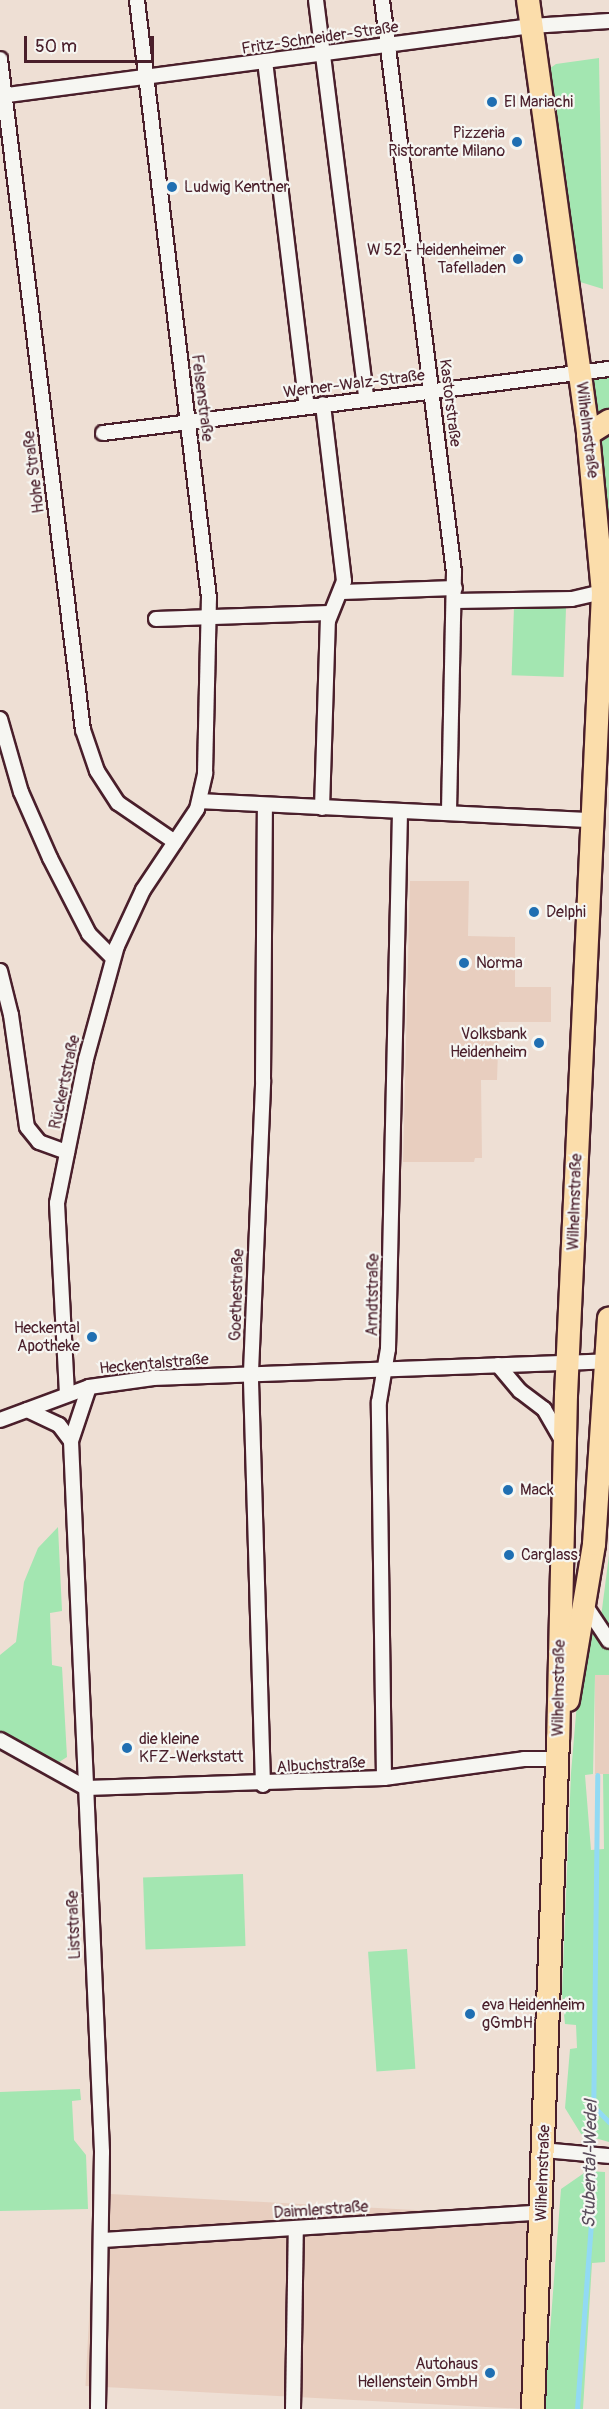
<!DOCTYPE html>
<html>
<head>
<meta charset="utf-8">
<style>
	body { margin:0 }
	#map { position:relative; width:609px; height:2409px; overflow:hidden; background:#eedfd4; font-family:Pangolin,sans-serif }
	div>[style] { position:absolute }
	.built>* { inset:0; background:#e8cebf; transform-origin:0 0 }
	.green>* { inset:0; background:#a3e6b1; transform-origin:0 0 }
	.stream>* { height:5px; margin:-2.5px; padding:0 2.5px; transform-origin:2.5px; border-radius:2.5px; background:#92daf4 }
	.roads { filter:drop-shadow(2px 0 #4a1f2b) drop-shadow(-2px 0 #4a1f2b) drop-shadow(0 2px #4a1f2b) drop-shadow(0 -2px #4a1f2b) }
	.street>* { height:14px; margin:-7px; padding:0 7px; transform-origin:7px; border-radius:7px; background:#f6f6f2 }
	.primary>* { height:22px; margin:-11px; padding:0 11px; transform-origin:11px; border-radius:11px; background:#fbddab }
	.dots>* { width:16px; height:16px; translate:-50% -50%; box-sizing:border-box; border:3px solid #f6f6f2; border-radius:50% }
	span { translate:-50% -50%; white-space:nowrap; text-align:center; line-height:1.15; -webkit-text-stroke:4.5px #f6f6f2; paint-order:stroke }
	.street-label { font-size:16px; color:#4a1f2b }
	.poi-label { font-size:16px; color:#4a1f2b }
	.left { translate:0 -50%; text-align:left }
	.right { translate:-100% -50%; text-align:right }
	.water-label { font-size:18px; color:#5c4e5d; font-style:italic }
	.scale { position:absolute; left:24px; top:36px; width:130px; height:27px; box-sizing:border-box; border:3px solid #4a1f2b; border-top:0; padding-left:8px; font-size:18px; line-height:21px; white-space:nowrap; color:#4a1f2b; -webkit-text-stroke:4px #f6f6f2; paint-order:stroke }
</style>
</head>
<body>
<div id="map">
	<div class="built">
		<i style="clip-path:polygon(410px 881px,469px 881px,468px 936px,515px 937px,515px 987px,551px 987px,551px 1022px,499px 1022px,497px 1080px,481px 1080px,482px 1158px,475px 1158px,474px 1162px,403px 1162px)"></i>
		<i style="left:595px;top:1675px;width:14px;height:99px"></i>
		<i style="left:530px;top:2216px;width:193px;height:435px;rotate:93deg"></i>
	</div>
	<div class="green">
		<i style="clip-path:polygon(599px 58px,603px 289px,577px 281px,549px 69px,556px 64px)"></i>
		<i style="clip-path:polygon(609px 377px,609px 415px,596px 419px,591px 379px)"></i>
		<i style="clip-path:polygon(609px 430px,609px 533px,599px 447px,601px 436px)"></i>
		<i style="left:566px;top:608px;width:69px;height:52px;rotate:92deg"></i>
		<i style="clip-path:polygon(58px 1527px,62px 1611px,50px 1613px,52px 1665px,62px 1667px,67px 1757px,56px 1764px,0 1735px,0 1655px,16px 1642px,24px 1582px,38px 1548px)"></i>
		<i style="clip-path:polygon(609px 1555px,609px 1631px,601px 1617px)"></i>
		<i style="clip-path:polygon(594px 1634px,609px 1650px,609px 1675px,595px 1675px,593px 1774px,585px 1775px,591px 1850px,604px 1849px,603px 1774px,609px 1774px,609px 2142px,581px 2134px,565px 2108px,570px 2049px,577px 2048px,576px 2025px,565px 2024px,562px 1993px,571px 1773px,578px 1691px,589px 1636px)"></i>
		<i style="left:243px;top:1874px;width:72px;height:100px;rotate:88deg"></i>
		<i style="left:407px;top:1949px;width:120px;height:39px;rotate:86deg"></i>
		<i style="clip-path:polygon(80px 2089px,81px 2100px,72px 2101px,74px 2140px,86px 2155px,88px 2209px,0 2211px,0 2092px)"></i>
		<i style="clip-path:polygon(587px 2171px,605px 2172px,605px 2262px,592px 2263px,583px 2409px,544px 2409px,561px 2189px)"></i>
	</div>
	<div class="stream">
		<i style="left:595px;top:2108px;width:20px;rotate:45deg"></i>
		<i style="left:577px;top:2409px;width:202px;rotate:-85.7deg"></i>
		<i style="left:592px;top:2208px;width:433px;rotate:-89.3deg"></i>
	</div>
	<div class="roads">
		<div class="street">
			<i style="left:316px;top:0;width:401px;rotate:82.8deg"></i>
			<i style="left:382px;top:0;width:577px;rotate:82.83deg"></i>
			<i style="left:454px;top:572px;width:241px;rotate:91.2deg"></i>
			<i style="left:0;top:59px;width:676px;rotate:82.95deg"></i>
			<i style="left:83px;top:730px;width:43px;rotate:71.1deg"></i>
			<i style="left:97px;top:771px;width:38px;rotate:57deg"></i>
			<i style="left:118px;top:803px;width:69px;rotate:34.4deg"></i>
			<i style="left:265px;top:61px;width:348px;rotate:83.1deg"></i>
			<i style="left:0;top:96px;width:536px;rotate:-7.51deg"></i>
			<i style="left:531px;top:26px;width:78px;rotate:-3.7deg"></i>
			<i style="left:103px;top:433px;width:510px;rotate:-7.21deg"></i>
			<i style="left:342px;top:592px;width:113px;rotate:-2deg"></i>
			<i style="left:455px;top:601px;width:117px;rotate:-1deg"></i>
			<i style="left:572px;top:599px;width:36px;rotate:-13deg"></i>
			<i style="left:156px;top:619px;width:173px;rotate:-2deg"></i>
			<i style="left:0;top:719px;width:76px;rotate:74deg"></i>
			<i style="left:21px;top:792px;width:72px;rotate:66.3deg"></i>
			<i style="left:50px;top:858px;width:85px;rotate:62.8deg"></i>
			<i style="left:89px;top:934px;width:34px;rotate:45deg"></i>
			<i style="left:200px;top:801px;width:391px;rotate:2.8deg"></i>
			<i style="left:322px;top:808px;width:187px;rotate:-88.2deg"></i>
			<i style="left:328px;top:621px;width:43px;rotate:-68.2deg"></i>
			<i style="left:344px;top:581px;width:178px;rotate:-96.8deg"></i>
			<i style="left:0;top:971px;width:45px;rotate:76deg"></i>
			<i style="left:11px;top:1015px;width:113px;rotate:81.9deg"></i>
			<i style="left:27px;top:1127px;width:19px;rotate:51deg"></i>
			<i style="left:39px;top:1142px;width:30px;rotate:20deg"></i>
			<i style="left:498px;top:1365px;width:34px;rotate:50deg"></i>
			<i style="left:520px;top:1391px;width:30px;rotate:37deg"></i>
			<i style="left:544px;top:1409px;width:36px;rotate:60deg"></i>
			<i style="left:89px;top:1387px;width:57px;rotate:108.4deg"></i>
			<i style="left:71px;top:1441px;width:712px;rotate:87.5deg"></i>
			<i style="left:102px;top:2152px;width:257px;rotate:90.9deg"></i>
			<i style="left:67px;top:1394px;width:191px;rotate:-93deg"></i>
			<i style="left:57px;top:1203px;width:147px;rotate:-78.6deg"></i>
			<i style="left:86px;top:1059px;width:117px;rotate:-74.7deg"></i>
			<i style="left:117px;top:946px;width:62px;rotate:-65.1deg"></i>
			<i style="left:143px;top:890px;width:97px;rotate:-56.3deg"></i>
			<i style="left:197px;top:809px;width:37px;rotate:-77deg"></i>
			<i style="left:205px;top:773px;width:175px;rotate:-88.7deg"></i>
			<i style="left:209px;top:598px;width:602px;rotate:-96.87deg"></i>
			<i style="left:27px;top:1410px;width:35px;rotate:25deg"></i>
			<i style="left:59px;top:1425px;width:20px;rotate:53deg"></i>
			<i style="left:0;top:1420px;width:95px;rotate:-20.3deg"></i>
			<i style="left:89px;top:1387px;width:65px;rotate:-8deg"></i>
			<i style="left:153px;top:1378px;width:456px;rotate:-2.1deg"></i>
			<i style="left:585px;top:1605px;width:43px;rotate:56.3deg"></i>
			<i style="left:0;top:1740px;width:98px;rotate:29.2deg"></i>
			<i style="left:86px;top:1788px;width:298px;rotate:-1.9deg"></i>
			<i style="left:384px;top:1778px;width:141px;rotate:-7.7deg"></i>
			<i style="left:524px;top:1759px;width:33px"></i>
			<i style="left:384px;top:1778px;width:376px;rotate:-90.8deg"></i>
			<i style="left:379px;top:1402px;width:54px;rotate:-80.4deg"></i>
			<i style="left:388px;top:1349px;width:538px;rotate:-88.72deg"></i>
			<i style="left:263px;top:1785px;width:413px;rotate:-91.7deg"></i>
			<i style="left:251px;top:1372px;width:292px;rotate:-87.6deg"></i>
			<i style="left:263px;top:1080px;width:274px;rotate:-89.6deg"></i>
			<i style="left:543px;top:2150px;width:66px;rotate:5.2deg"></i>
			<i style="left:102px;top:2240px;width:440px;rotate:-3.6deg"></i>
			<i style="left:293px;top:2409px;width:181px;rotate:-89.1deg"></i>
		</div>
		<div class="primary">
			<i style="left:528px;top:0;width:438px;rotate:82.1deg"></i>
			<i style="left:588px;top:434px;width:160px;rotate:84.6deg"></i>
			<i style="left:603px;top:593px;width:802px;rotate:92.64deg"></i>
			<i style="left:566px;top:1394px;width:345px;rotate:91.3deg"></i>
			<i style="left:558px;top:1739px;width:670px;rotate:92.14deg"></i>
			<i style="left:588px;top:434px;width:25px;rotate:-32deg"></i>
			<i style="left:568px;top:1700px;width:158px;rotate:-80.5deg"></i>
			<i style="left:594px;top:1544px;width:226px;rotate:-86.2deg"></i>
		</div>
	</div>
	<div class="dots">
		<i style="left:492px;top:102px;background:#1f6fb2"></i>
		<i style="left:517px;top:142px;background:#1f6fb2"></i>
		<i style="left:172px;top:187px;background:#1f6fb2"></i>
		<i style="left:518px;top:259px;background:#1f6fb2"></i>
		<i style="left:534px;top:912px;background:#1f6fb2"></i>
		<i style="left:464px;top:963px;background:#1f6fb2"></i>
		<i style="left:539px;top:1043px;background:#1f6fb2"></i>
		<i style="left:92px;top:1337px;background:#1f6fb2"></i>
		<i style="left:508px;top:1490px;background:#1f6fb2"></i>
		<i style="left:509px;top:1555px;background:#1f6fb2"></i>
		<i style="left:127px;top:1748px;background:#1f6fb2"></i>
		<i style="left:470px;top:2014px;background:#1f6fb2"></i>
		<i style="left:490px;top:2373px;background:#1f6fb2"></i>
	</div>
	<div class="street-label">
		<span style="left:320px;top:38px;rotate:-8deg">Fritz-Schneider-Straße</span>
		<span style="left:354px;top:384px;rotate:-7deg">Werner-Walz-Straße</span>
		<span style="left:202px;top:398px;rotate:83deg">Felsenstraße</span>
		<span style="left:450px;top:403px;rotate:83deg">Kastorstraße</span>
		<span style="left:587px;top:430px;rotate:83deg">Wilhelmstraße</span>
		<span style="left:34px;top:472px;rotate:-97deg">Hohe Straße</span>
		<span style="left:65px;top:1082px;rotate:-78deg">Rückertstraße</span>
		<span style="left:575px;top:1202px;rotate:-88deg">Wilhelmstraße</span>
		<span style="left:237px;top:1295px;rotate:-88deg">Goethestraße</span>
		<span style="left:373px;top:1295px;rotate:-89deg">Arndtstraße</span>
		<span style="left:154px;top:1364px;rotate:-5deg">Heckentalstraße</span>
		<span style="left:559px;top:1688px;rotate:-89deg">Wilhelmstraße</span>
		<span style="left:321px;top:1765px;rotate:-3deg">Albuchstraße</span>
		<span style="left:74px;top:1925px;rotate:-92deg">Liststraße</span>
		<span style="left:543px;top:2173px;rotate:-88deg">Wilhelmstraße</span>
		<span style="left:321px;top:2210px;rotate:-4deg">Daimlerstraße</span>
	</div>
	<div class="poi-label">
		<span class="left" style="left:504px;top:102px">El Mariachi</span>
		<span class="right" style="left:505px;top:142px">Pizzeria<br>Ristorante Milano</span>
		<span class="left" style="left:184px;top:187px">Ludwig Kentner</span>
		<span class="right" style="left:506px;top:259px">W 52 - Heidenheimer<br>Tafelladen</span>
		<span class="left" style="left:546px;top:912px">Delphi</span>
		<span class="left" style="left:476px;top:963px">Norma</span>
		<span class="right" style="left:527px;top:1043px">Volksbank<br>Heidenheim</span>
		<span class="right" style="left:80px;top:1337px">Heckental<br>Apotheke</span>
		<span class="left" style="left:520px;top:1490px">Mack</span>
		<span class="left" style="left:521px;top:1555px">Carglass</span>
		<span class="left" style="left:139px;top:1748px">die kleine<br>KFZ-Werkstatt</span>
		<span class="left" style="left:482px;top:2014px">eva Heidenheim<br>gGmbH</span>
		<span class="right" style="left:478px;top:2373px">Autohaus<br>Hellenstein GmbH</span>
	</div>
	<div class="water-label">
		<span style="left:591px;top:2164px;rotate:-89deg">Stubental-Wedel</span>
	</div>
	<div class="scale">50 m</div>
</div>
</body>
</html>
